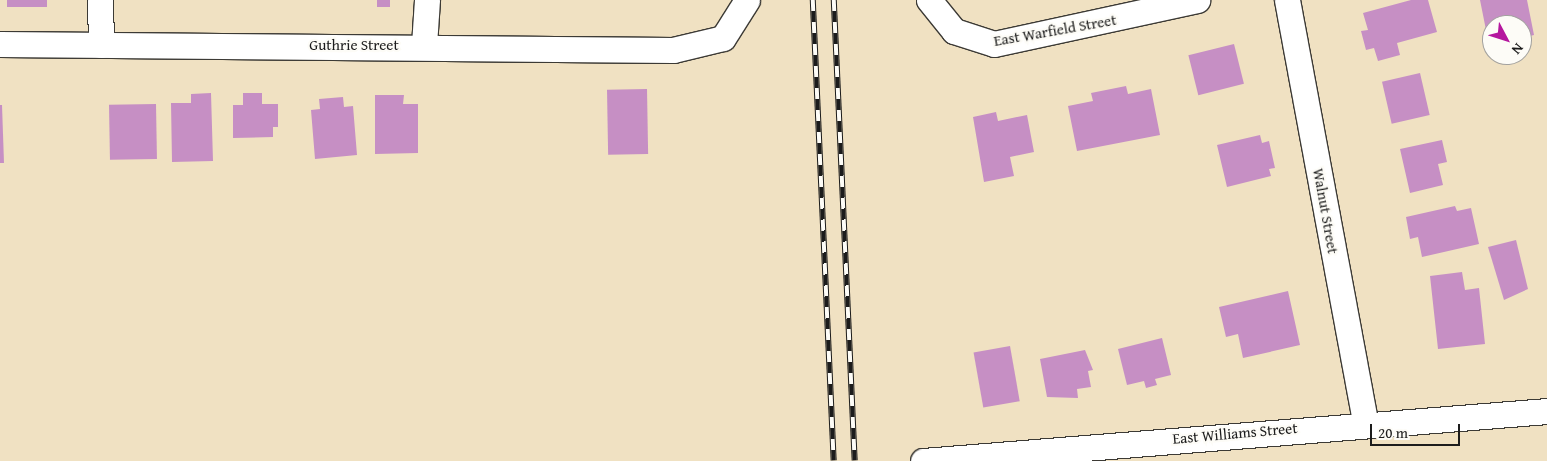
<!DOCTYPE html>
<html>
<head>
<meta charset="utf-8">
<style>
	body { margin:0 }
	#map { position:relative; width:1547px; height:461px; overflow:hidden; background:#f0e1c2; font-family:"Gentium Book Plus",serif }
	div>[style] { position:absolute }
	.building>* { inset:0; background:#c68fc4; transform-origin:0 0 }
	.roads { filter:drop-shadow(1px 0 #3c3a35) drop-shadow(-1px 0 #3c3a35) drop-shadow(0 1px #3c3a35) drop-shadow(0 -1px #3c3a35) }
	.street>* { height:25px; margin:-12.5px; padding:0 12.5px; transform-origin:12.5px; border-radius:12.5px; background:#fff }
	.rail>* { height:5.5px; margin-top:-2.75px; transform-origin:0; background:repeating-linear-gradient(90deg,#fdfcf7 0 11px,#1c1c1c 0 22px); box-sizing:border-box; border-block:1px solid #1c1c1c }
	span { translate:-50% -50%; white-space:nowrap; text-align:center; line-height:1.15; -webkit-text-stroke:4.5px #fdfcf7; paint-order:stroke }
	.street-label { font-size:15px; color:#1c1c1c }
	.north { position:absolute; left:1482px; top:15px; width:50px; height:50px; box-sizing:border-box; background:#fdfcf7; border:1px solid #a3a29f; border-radius:50%; rotate:130deg; font-size:14px; font-weight:700; line-height:20px; text-align:center; color:#1c1c1c }
	.north::after { content:''; display:block; margin:auto; width:18px; height:22px; background:#b5179e; clip-path:polygon(50% 0,100% 100%,50% 72%,0 100%) }
	.scale { position:absolute; left:1370px; top:424px; width:90px; height:22px; box-sizing:border-box; border:2px solid #1c1c1c; border-top:0; padding-left:6px; font-size:15px; line-height:18px; white-space:nowrap; color:#1c1c1c; -webkit-text-stroke:4px #fdfcf7; paint-order:stroke }
</style>
</head>
<body>
<div id="map">
	<div class="building">
		<i style="left:7px;top:0;width:40px;height:7px"></i>
		<i style="left:377px;top:0;width:13px;height:7px"></i>
		<i style="clip-path:polygon(1411px 0,1428px 0,1437px 32px,1397px 43px,1400px 55px,1378px 61px,1374px 48px,1366px 50px,1361px 31px,1368px 30px,1363px 13px)"></i>
		<i style="clip-path:polygon(1480px 0,1527px 0,1534px 35px,1522px 38px,1522px 25px,1492px 25px,1489px 45px)"></i>
		<i style="left:1234px;top:44px;width:41px;height:47px;rotate:76deg"></i>
		<i style="left:1420px;top:73px;width:43px;height:39px;rotate:77deg"></i>
		<i style="clip-path:polygon(1126px 86px,1128px 94px,1151px 89px,1160px 135px,1077px 151px,1068px 106px,1093px 101px,1091px 93px)"></i>
		<i style="left:647px;top:89px;width:65px;height:40px;rotate:89deg"></i>
		<i style="clip-path:polygon(211px 93px,213px 161px,172px 162px,171px 103px,191px 103px,191px 94px)"></i>
		<i style="clip-path:polygon(243px 93px,262px 93px,262px 104px,278px 104px,278px 127px,273px 127px,273px 137px,233px 138px,233px 105px,243px 105px)"></i>
		<i style="clip-path:polygon(375px 95px,404px 95px,403px 104px,418px 104px,418px 153px,375px 154px)"></i>
		<i style="clip-path:polygon(343px 97px,344px 107px,353px 106px,357px 155px,315px 159px,311px 110px,320px 109px,319px 99px)"></i>
		<i style="left:156px;top:104px;width:55px;height:47px;rotate:89deg"></i>
		<i style="clip-path:polygon(0 105px,2px 105px,4px 163px,0 163px)"></i>
		<i style="clip-path:polygon(996px 112px,998px 121px,1027px 115px,1034px 152px,1010px 157px,1014px 176px,984px 182px,973px 117px)"></i>
		<i style="clip-path:polygon(1260px 135px,1262px 143px,1269px 141px,1275px 168px,1269px 169px,1271px 176px,1227px 187px,1217px 145px)"></i>
		<i style="clip-path:polygon(1442px 140px,1447px 162px,1438px 164px,1443px 185px,1410px 193px,1400px 149px)"></i>
		<i style="clip-path:polygon(1455px 206px,1457px 211px,1471px 208px,1479px 244px,1422px 257px,1418px 237px,1410px 239px,1406px 217px)"></i>
		<i style="clip-path:polygon(1516px 240px,1528px 289px,1504px 300px,1488px 247px)"></i>
		<i style="clip-path:polygon(1462px 272px,1465px 290px,1479px 288px,1485px 344px,1438px 349px,1430px 276px)"></i>
		<i style="clip-path:polygon(1288px 291px,1300px 345px,1243px 358px,1238px 334px,1226px 337px,1219px 307px)"></i>
		<i style="clip-path:polygon(1162px 338px,1171px 375px,1155px 379px,1157px 385px,1146px 388px,1144px 381px,1127px 385px,1118px 349px)"></i>
		<i style="left:1010px;top:346px;width:56px;height:37px;rotate:80deg"></i>
		<i style="clip-path:polygon(1085px 350px,1093px 370px,1088px 371px,1091px 387px,1077px 389px,1078px 398px,1047px 397px,1040px 359px)"></i>
	</div>
	<div class="roads">
		<div class="street">
			<i style="left:100px;top:0;width:45px;rotate:88.7deg"></i>
			<i style="left:929px;top:0;width:40px;rotate:51deg"></i>
			<i style="left:954px;top:31px;width:42px;rotate:18deg"></i>
			<i style="left:994px;top:44px;width:208px;rotate:-12.2deg"></i>
			<i style="left:1287px;top:0;width:429px;rotate:79.5deg"></i>
			<i style="left:0;top:44px;width:673px;rotate:0.51deg"></i>
			<i style="left:673px;top:50px;width:51px;rotate:-13.5deg"></i>
			<i style="left:723px;top:38px;width:45px;rotate:-57.7deg"></i>
			<i style="left:424px;top:45px;width:45px;rotate:-86.2deg"></i>
			<i style="left:923px;top:461px;width:626px;rotate:-4.58deg"></i>
		</div>
	</div>
	<div class="rail">
		<i style="left:813px;top:0;width:461px;rotate:87.4deg"></i>
		<i style="left:834px;top:0;width:461px;rotate:87.4deg"></i>
	</div>
	<div class="street-label">
		<span style="left:1055px;top:30px;rotate:-10deg">East Warfield Street</span>
		<span style="left:354px;top:45px">Guthrie Street</span>
		<span style="left:1326px;top:211px;rotate:80deg">Walnut Street</span>
		<span style="left:1235px;top:433px;rotate:-5deg">East Williams Street</span>
	</div>
	<div class="north">N</div>
	<div class="scale">20 m</div>
</div>
</body>
</html>
